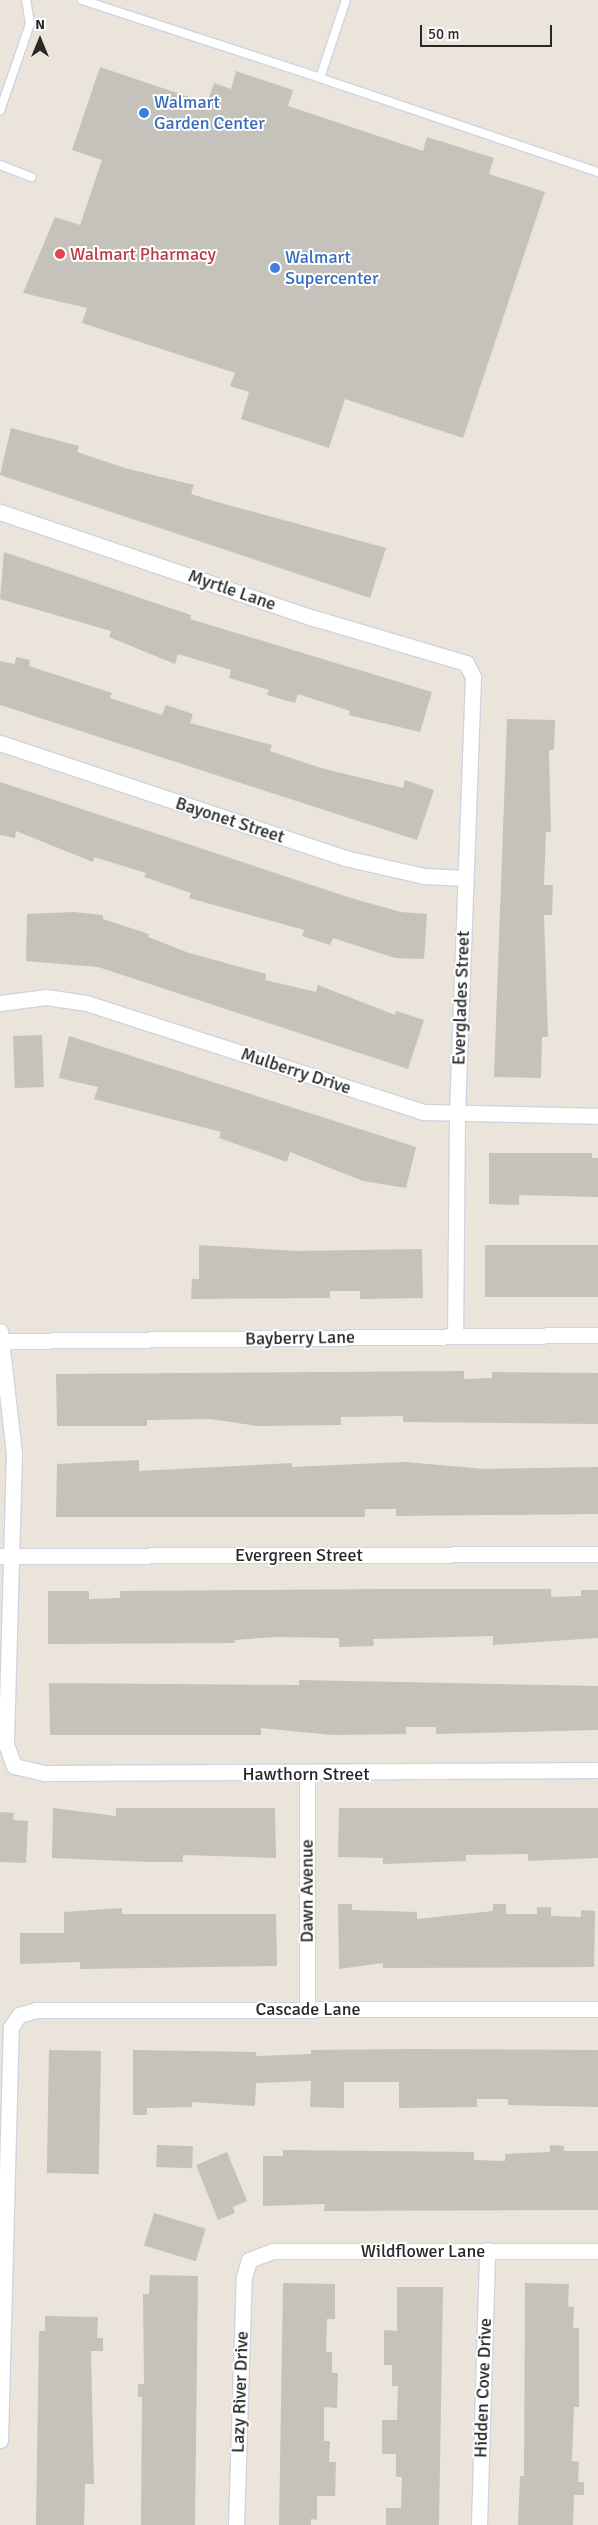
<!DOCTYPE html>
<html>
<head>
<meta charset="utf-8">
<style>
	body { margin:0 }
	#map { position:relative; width:598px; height:2525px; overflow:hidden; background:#eae4db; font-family:Signika,sans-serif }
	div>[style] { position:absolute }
	.building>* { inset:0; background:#c5c1bb; transform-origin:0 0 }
	.roads { filter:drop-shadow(1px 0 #d0d3e0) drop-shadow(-1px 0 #d0d3e0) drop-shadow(0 1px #d0d3e0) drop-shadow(0 -1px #d0d3e0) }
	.lane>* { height:8px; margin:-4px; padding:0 4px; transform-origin:4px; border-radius:4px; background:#fff }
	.street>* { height:15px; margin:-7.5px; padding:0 7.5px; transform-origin:7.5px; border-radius:7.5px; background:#fff }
	.dots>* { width:14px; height:14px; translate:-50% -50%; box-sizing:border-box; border:2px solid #fff; border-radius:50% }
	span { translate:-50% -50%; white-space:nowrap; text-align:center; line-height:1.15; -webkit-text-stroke:4px #fff; paint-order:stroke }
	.shop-label { font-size:18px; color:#366cbe }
	.left { translate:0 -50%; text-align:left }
	.health-label { font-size:18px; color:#be3a42 }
	.street-label { font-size:18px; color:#282828 }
	.north { position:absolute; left:15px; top:15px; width:50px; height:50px; -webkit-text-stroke:4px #fff; paint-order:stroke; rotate:0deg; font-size:14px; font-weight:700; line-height:20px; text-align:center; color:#282828 }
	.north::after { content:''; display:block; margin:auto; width:18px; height:22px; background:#282828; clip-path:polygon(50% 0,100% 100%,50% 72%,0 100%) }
	.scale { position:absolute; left:420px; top:25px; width:132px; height:22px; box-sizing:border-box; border:2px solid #282828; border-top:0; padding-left:6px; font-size:15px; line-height:18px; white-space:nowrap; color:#282828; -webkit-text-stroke:4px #fff; paint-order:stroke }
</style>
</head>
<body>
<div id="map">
	<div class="building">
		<i style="clip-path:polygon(100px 67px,207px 103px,214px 83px,231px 89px,236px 71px,293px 90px,288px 106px,423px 151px,427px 137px,494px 158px,489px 174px,545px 192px,463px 438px,345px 399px,329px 448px,241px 419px,249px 392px,230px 386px,235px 373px,82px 323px,87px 308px,23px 293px,55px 217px,80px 225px,102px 160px,72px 150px)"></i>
		<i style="clip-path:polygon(11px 428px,79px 446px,77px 452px,125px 468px,194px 485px,191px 494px,217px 502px,386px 548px,370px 598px,0 475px)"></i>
		<i style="clip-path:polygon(4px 552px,191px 615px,190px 619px,432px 692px,420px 732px,349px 715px,350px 711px,298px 694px,295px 703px,267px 695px,269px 690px,229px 678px,231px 670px,178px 654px,175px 664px,109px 637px,111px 631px,0 599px)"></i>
		<i style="clip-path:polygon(16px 657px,30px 660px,29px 666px,112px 693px,110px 698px,162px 715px,166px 705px,193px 714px,190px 723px,272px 745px,270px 751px,321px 768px,403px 788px,405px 780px,434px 790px,417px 840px,0 705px,0 661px,15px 664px)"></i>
		<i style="clip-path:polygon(507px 719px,555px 720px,554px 750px,549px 750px,551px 832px,546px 832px,544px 885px,553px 885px,552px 915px,544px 915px,548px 1037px,542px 1037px,541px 1078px,494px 1077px)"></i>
		<i style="clip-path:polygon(0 782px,351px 898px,401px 912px,427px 914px,424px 959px,395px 958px,333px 938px,330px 945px,302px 936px,304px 930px,189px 898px,191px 893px,144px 877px,146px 873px,94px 857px,93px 862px,16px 831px,15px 838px,0 835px)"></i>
		<i style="clip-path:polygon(74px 912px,103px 915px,103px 919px,149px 934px,148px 937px,189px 953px,266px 974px,265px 980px,316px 992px,318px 985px,395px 1015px,396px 1011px,424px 1020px,408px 1069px,98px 967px,26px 961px,27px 914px)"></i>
		<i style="left:42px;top:1035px;width:52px;height:29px;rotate:88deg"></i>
		<i style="clip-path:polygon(69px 1036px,416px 1147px,406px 1188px,363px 1181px,290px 1152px,287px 1162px,219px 1138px,221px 1132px,94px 1099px,98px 1087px,59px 1078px)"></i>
		<i style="clip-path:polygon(489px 1153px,592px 1153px,592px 1158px,598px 1158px,598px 1197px,519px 1195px,519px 1205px,489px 1204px)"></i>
		<i style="clip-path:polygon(199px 1245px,296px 1251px,422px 1249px,423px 1298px,360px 1299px,360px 1291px,330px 1291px,330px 1298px,191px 1299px,192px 1279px,199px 1279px)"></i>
		<i style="left:598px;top:1245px;width:52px;height:113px;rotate:90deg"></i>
		<i style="clip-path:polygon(464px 1371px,464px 1379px,492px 1378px,492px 1372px,598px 1373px,598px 1424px,403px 1422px,403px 1416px,341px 1417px,341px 1425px,258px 1426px,210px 1419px,147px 1420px,147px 1426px,57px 1426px,56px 1374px)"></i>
		<i style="clip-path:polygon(139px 1460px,139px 1471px,292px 1463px,292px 1467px,404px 1462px,485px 1469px,598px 1467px,598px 1514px,396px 1516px,396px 1509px,365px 1509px,365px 1517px,56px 1517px,57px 1464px)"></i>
		<i style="clip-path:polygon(388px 1589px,551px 1589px,551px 1597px,581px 1596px,581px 1590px,598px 1590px,598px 1638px,493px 1645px,493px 1636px,373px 1639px,374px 1646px,339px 1647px,339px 1638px,276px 1637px,235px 1640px,235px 1643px,48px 1644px,48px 1591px,89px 1591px,89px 1599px,120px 1598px,120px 1591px)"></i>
		<i style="clip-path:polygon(299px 1680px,598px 1686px,598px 1730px,436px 1734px,436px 1727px,406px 1727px,406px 1734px,332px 1735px,261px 1728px,261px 1735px,50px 1735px,49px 1683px,299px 1685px)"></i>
		<i style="clip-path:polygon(53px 1808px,116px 1816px,116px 1808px,275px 1808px,276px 1858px,183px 1855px,183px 1862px,149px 1862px,52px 1858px)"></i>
		<i style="clip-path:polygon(339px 1808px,598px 1808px,598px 1858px,528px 1861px,528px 1854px,466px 1855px,466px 1861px,383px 1864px,383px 1858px,338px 1857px)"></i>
		<i style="clip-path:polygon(0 1812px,14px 1813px,13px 1820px,28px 1821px,26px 1863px,0 1862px)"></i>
		<i style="clip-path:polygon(338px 1904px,352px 1904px,352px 1910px,417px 1912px,417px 1919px,493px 1911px,493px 1904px,506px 1904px,506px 1914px,537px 1914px,537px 1907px,551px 1907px,551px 1916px,581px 1917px,581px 1910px,595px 1911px,594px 1967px,383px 1968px,383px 1963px,339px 1969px)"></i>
		<i style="clip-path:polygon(122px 1908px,122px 1914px,276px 1914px,277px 1966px,80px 1969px,80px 1962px,20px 1964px,20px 1933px,64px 1933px,64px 1912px)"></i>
		<i style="clip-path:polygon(414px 2049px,598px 2050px,598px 2107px,508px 2105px,508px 2099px,477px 2099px,477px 2107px,399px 2108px,399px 2082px,344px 2082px,344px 2108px,310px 2107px,311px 2081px,256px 2083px,255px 2106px,192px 2102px,192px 2107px,147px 2108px,147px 2115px,133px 2115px,133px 2050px,256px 2052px,256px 2056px,311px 2054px,311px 2050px)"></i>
		<i style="left:49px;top:2050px;width:52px;height:123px;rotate:1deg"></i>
		<i style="left:157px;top:2145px;width:36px;height:22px;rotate:2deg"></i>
		<i style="clip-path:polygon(550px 2145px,564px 2146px,564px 2151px,598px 2151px,598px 2210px,324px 2211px,325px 2204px,263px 2206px,263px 2156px,283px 2156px,283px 2150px,474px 2152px,474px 2160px,505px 2161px,505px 2154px,550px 2152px)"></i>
		<i style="clip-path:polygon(227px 2152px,247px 2201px,233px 2207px,235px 2213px,218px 2220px,196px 2165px)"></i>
		<i style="left:154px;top:2213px;width:54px;height:34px;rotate:17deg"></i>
		<i style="clip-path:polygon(150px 2275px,198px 2276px,195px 2525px,141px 2525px,142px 2397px,138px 2397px,138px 2384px,144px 2384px,143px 2294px,149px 2294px)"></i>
		<i style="clip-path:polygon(283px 2283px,335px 2284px,335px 2319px,327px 2319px,326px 2352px,332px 2352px,332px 2373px,338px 2373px,337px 2408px,324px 2407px,324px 2441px,330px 2441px,329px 2462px,336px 2462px,335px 2496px,317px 2496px,317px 2520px,311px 2519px,311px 2525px,279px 2525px)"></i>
		<i style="clip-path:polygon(525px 2283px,569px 2284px,568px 2306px,574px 2307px,573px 2328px,579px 2328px,579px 2407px,574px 2407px,572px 2461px,579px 2462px,578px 2482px,584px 2482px,584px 2495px,574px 2495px,573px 2525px,518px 2525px,520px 2476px,524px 2476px)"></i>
		<i style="clip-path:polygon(397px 2287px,443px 2287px,439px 2525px,386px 2525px,386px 2508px,401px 2508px,402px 2477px,396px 2477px,396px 2454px,382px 2454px,382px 2420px,397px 2420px,398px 2386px,392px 2386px,392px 2365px,384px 2365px,384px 2330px,397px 2331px)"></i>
		<i style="clip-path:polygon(45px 2316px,98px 2317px,97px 2338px,103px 2338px,103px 2351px,91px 2351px,94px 2484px,85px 2484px,84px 2525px,36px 2525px,39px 2331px,45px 2331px)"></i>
	</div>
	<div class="roads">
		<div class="lane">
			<i style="left:82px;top:0;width:250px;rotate:18.1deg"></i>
			<i style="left:320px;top:78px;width:82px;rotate:-71.6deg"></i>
			<i style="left:320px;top:78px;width:293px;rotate:18.7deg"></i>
			<i style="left:0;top:111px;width:92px;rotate:-71deg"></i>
			<i style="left:30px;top:24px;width:24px;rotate:-99deg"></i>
			<i style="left:0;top:165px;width:34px;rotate:21deg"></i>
		</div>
		<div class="street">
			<i style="left:0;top:512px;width:331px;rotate:18.7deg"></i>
			<i style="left:314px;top:618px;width:159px;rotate:16.5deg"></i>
			<i style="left:466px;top:663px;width:16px;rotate:63deg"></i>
			<i style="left:473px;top:677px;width:438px;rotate:92.1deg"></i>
			<i style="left:457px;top:1115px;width:221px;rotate:90.5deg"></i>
			<i style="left:0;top:743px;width:364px;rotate:18.4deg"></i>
			<i style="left:345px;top:858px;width:81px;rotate:12.8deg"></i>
			<i style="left:424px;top:876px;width:41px;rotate:2.8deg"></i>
			<i style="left:0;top:1003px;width:46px;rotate:-7.4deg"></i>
			<i style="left:46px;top:997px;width:40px;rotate:8.5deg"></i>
			<i style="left:86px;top:1003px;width:355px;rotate:17.9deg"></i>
			<i style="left:424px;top:1112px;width:174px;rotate:1.3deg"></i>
			<i style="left:0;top:1331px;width:123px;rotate:83.5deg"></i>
			<i style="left:14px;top:1453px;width:291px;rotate:91.6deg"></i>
			<i style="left:6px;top:1744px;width:23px;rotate:70deg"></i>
			<i style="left:14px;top:1766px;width:32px;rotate:13deg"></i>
			<i style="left:45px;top:1773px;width:553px;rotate:-0.31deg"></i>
			<i style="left:2px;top:1341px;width:596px;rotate:-0.58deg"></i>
			<i style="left:0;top:1556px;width:598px;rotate:-0.19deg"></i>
			<i style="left:307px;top:2008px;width:234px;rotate:-90deg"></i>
			<i style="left:0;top:2440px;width:413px;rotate:-88.5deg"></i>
			<i style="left:11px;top:2027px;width:14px;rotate:-56deg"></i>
			<i style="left:19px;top:2015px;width:18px;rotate:-16deg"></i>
			<i style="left:36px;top:2010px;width:562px;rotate:-0.1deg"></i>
			<i style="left:236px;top:2525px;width:248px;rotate:-88.2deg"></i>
			<i style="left:244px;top:2277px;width:18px;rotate:-74deg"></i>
			<i style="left:249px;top:2260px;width:26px;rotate:-21deg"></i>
			<i style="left:273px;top:2251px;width:325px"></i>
			<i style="left:479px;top:2525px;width:275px;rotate:-88.3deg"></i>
		</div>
	</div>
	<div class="dots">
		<i style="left:144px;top:113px;background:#3f7fe0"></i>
		<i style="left:60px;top:254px;background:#e0444e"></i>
		<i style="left:275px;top:268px;background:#3f7fe0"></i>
	</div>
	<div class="shop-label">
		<span class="left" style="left:154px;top:113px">Walmart<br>Garden Center</span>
		<span class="left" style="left:285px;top:268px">Walmart<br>Supercenter</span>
	</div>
	<div class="health-label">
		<span class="left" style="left:70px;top:254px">Walmart Pharmacy</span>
	</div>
	<div class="street-label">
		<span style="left:232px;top:590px;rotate:19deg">Myrtle Lane</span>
		<span style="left:230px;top:820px;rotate:18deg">Bayonet Street</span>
		<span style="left:461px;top:998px;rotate:-88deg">Everglades Street</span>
		<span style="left:296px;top:1071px;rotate:18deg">Mulberry Drive</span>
		<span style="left:300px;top:1338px;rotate:-1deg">Bayberry Lane</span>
		<span style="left:299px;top:1555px">Evergreen Street</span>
		<span style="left:306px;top:1774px">Hawthorn Street</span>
		<span style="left:307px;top:1891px;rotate:-90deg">Dawn Avenue</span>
		<span style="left:308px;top:2009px">Cascade Lane</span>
		<span style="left:423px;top:2251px">Wildflower Lane</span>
		<span style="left:483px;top:2388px;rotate:-88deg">Hidden Cove Drive</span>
		<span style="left:240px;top:2392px;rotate:-88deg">Lazy River Drive</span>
	</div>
	<div class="north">N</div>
	<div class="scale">50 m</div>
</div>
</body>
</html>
